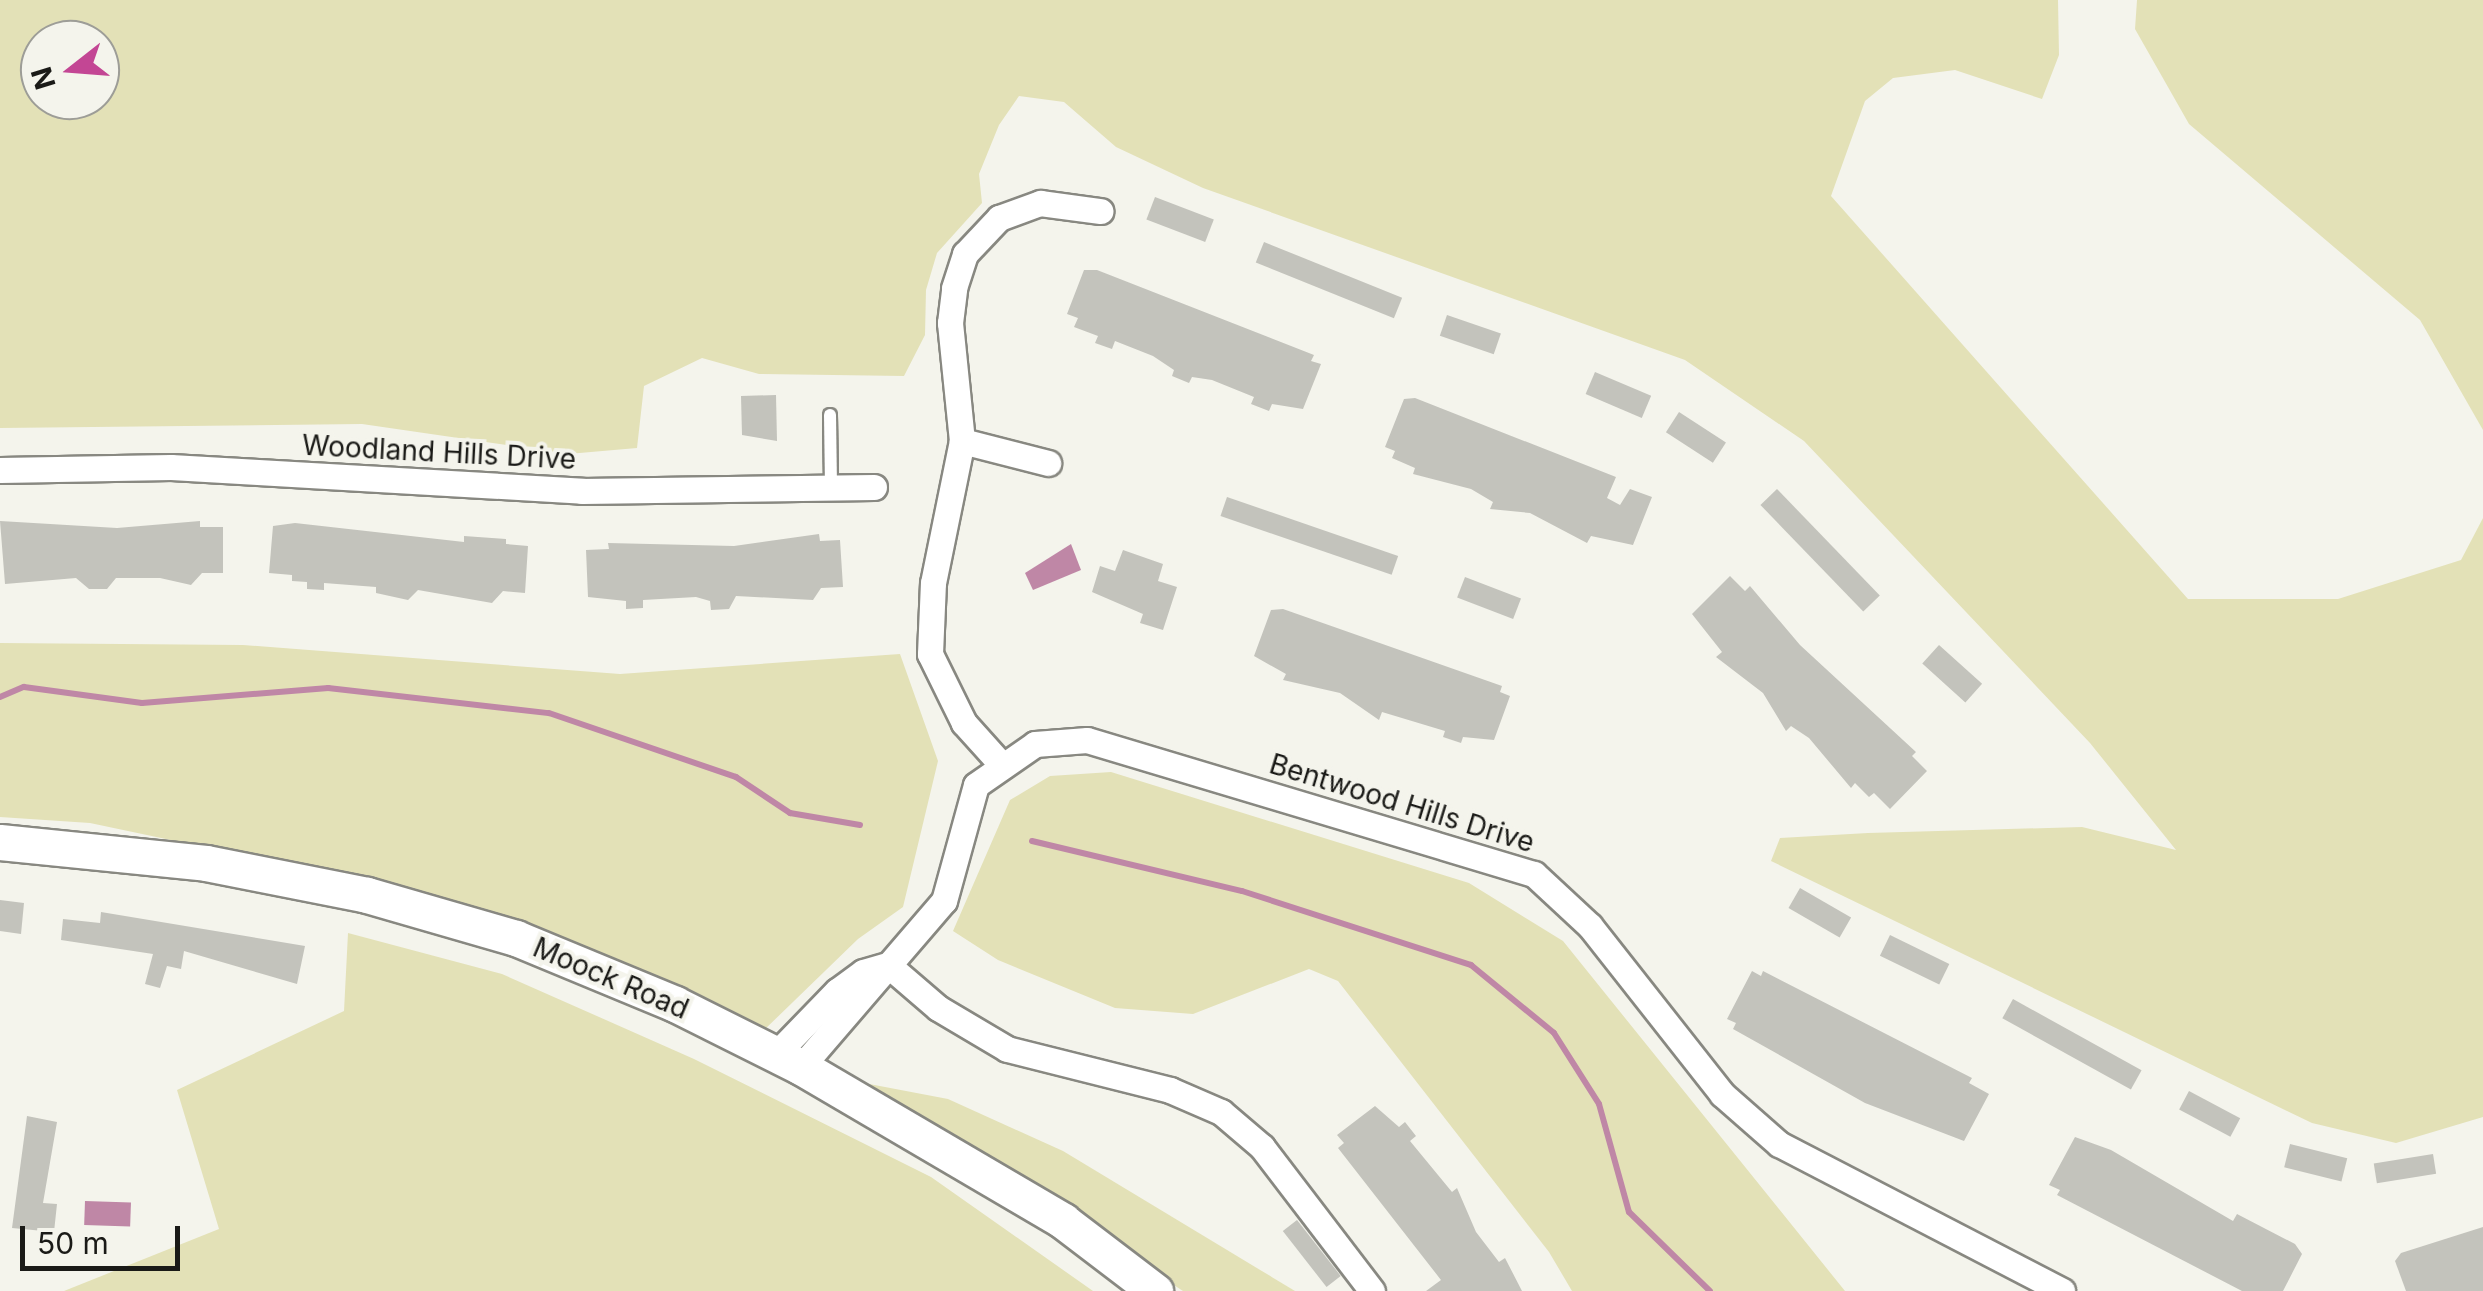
<!DOCTYPE html>
<html>
<head>
<meta charset="utf-8">
<style>
	body { margin:0 }
	#map { position:relative; width:2483px; height:1291px; overflow:hidden; background:#f4f4ec; font-family:Inter,sans-serif }
	div>[style] { position:absolute }
	.green>* { inset:0; background:#e3e1b7 }
	.water>* { inset:0; background:#bf87a6; transform-origin:0 0 }
	.stream>* { height:6px; margin:-3px; padding:0 3px; transform-origin:3px; border-radius:3px; background:#bf87a6 }
	.building>* { inset:0; background:#c3c3bc; transform-origin:0 0 }
	.roads { filter:drop-shadow(2px 0 #888881) drop-shadow(-2px 0 #888881) drop-shadow(0 2px #888881) drop-shadow(0 -2px #888881) }
	.service>* { height:12px; margin:-6px; padding:0 6px; transform-origin:6px; border-radius:6px; background:#fff }
	.minor>* { height:25px; margin:-12.5px; padding:0 12.5px; transform-origin:12.5px; border-radius:12.5px; background:#fff }
	.secondary>* { height:35px; margin:-17.5px; padding:0 17.5px; transform-origin:17.5px; border-radius:17.5px; background:#fff }
	span { translate:-50% -50%; white-space:nowrap; text-align:center; line-height:1.15; -webkit-text-stroke:8px #f4f4ec; paint-order:stroke }
	.street-label { font-size:28px; color:#1a1a17 }
	.north { position:absolute; left:20px; top:20px; width:100px; height:100px; box-sizing:border-box; background:#f4f4ec; border:2px solid #9d9d97; border-radius:50%; rotate:253deg; font-size:28px; font-weight:700; line-height:40px; text-align:center; color:#1a1a17 }
	.north::after { content:''; display:block; margin:auto; width:35px; height:45px; background:#c34694; clip-path:polygon(50% 0,100% 100%,50% 72%,0 100%) }
	.scale { position:absolute; left:20px; top:1226px; width:160px; height:45px; box-sizing:border-box; border:5px solid #1a1a17; border-top:0; padding-left:12px; font-size:30px; line-height:35px; white-space:nowrap; color:#1a1a17; -webkit-text-stroke:8px #f4f4ec; paint-order:stroke }
</style>
</head>
<body>
<div id="map">
	<div class="green">
		<i style="clip-path:polygon(evenodd,0 0,2058px 0,2059px 55px,2042px 99px,1955px 70px,1893px 78px,1865px 101px,1831px 196px,2188px 599px,2338px 599px,2461px 560px,2483px 518px,2483px 1117px,2396px 1143px,2312px 1123px,1771px 861px,1780px 838px,1868px 833px,2082px 827px,2176px 850px,2090px 743px,1804px 441px,1685px 360px,1203px 188px,1116px 147px,1064px 102px,1019px 96px,999px 125px,979px 174px,982px 203px,937px 253px,926px 290px,925px 335px,904px 376px,759px 374px,702px 358px,644px 386px,637px 448px,568px 454px,362px 424px,0 428px,0 0,40px 40px,100px 40px,100px 100px,40px 100px,40px 40px)"></i>
		<i style="clip-path:polygon(2137px 0,2483px 0,2483px 430px,2420px 320px,2189px 124px,2135px 29px)"></i>
		<i style="clip-path:polygon(0 643px,243px 645px,620px 674px,900px 654px,938px 761px,903px 907px,858px 939px,761px 1033px,380px 884px,90px 823px,0 817px)"></i>
		<i style="clip-path:polygon(1111px 772px,1469px 883px,1563px 941px,1845px 1291px,1572px 1291px,1549px 1252px,1338px 981px,1309px 969px,1193px 1014px,1115px 1008px,998px 960px,953px 931px,1010px 800px,1050px 776px)"></i>
		<i style="clip-path:polygon(348px 933px,502px 974px,694px 1059px,931px 1177px,1093px 1291px,64px 1291px,219px 1229px,177px 1090px,344px 1011px)"></i>
		<i style="clip-path:polygon(864px 1083px,948px 1099px,1063px 1151px,1295px 1291px,1183px 1291px)"></i>
	</div>
	<div class="water">
		<i style="clip-path:polygon(1071px 544px,1081px 570px,1033px 590px,1025px 573px)"></i>
		<i style="left:85px;top:1201px;width:46px;height:24px;rotate:2deg"></i>
	</div>
	<div class="stream">
		<i style="left:0;top:697px;width:26px;rotate:-23deg"></i>
		<i style="left:24px;top:687px;width:119px;rotate:7.7deg"></i>
		<i style="left:142px;top:703px;width:187px;rotate:-4.6deg"></i>
		<i style="left:328px;top:688px;width:222px;rotate:6.5deg"></i>
		<i style="left:549px;top:713px;width:198px;rotate:18.9deg"></i>
		<i style="left:736px;top:777px;width:65px;rotate:33.7deg"></i>
		<i style="left:790px;top:813px;width:71px;rotate:9.7deg"></i>
		<i style="left:1032px;top:841px;width:216px;rotate:13.4deg"></i>
		<i style="left:1242px;top:891px;width:241px;rotate:17.9deg"></i>
		<i style="left:1471px;top:965px;width:107px;rotate:39.3deg"></i>
		<i style="left:1554px;top:1033px;width:84px;rotate:57.6deg"></i>
		<i style="left:1599px;top:1104px;width:112px;rotate:74.5deg"></i>
		<i style="left:1629px;top:1212px;width:113px;rotate:44.3deg"></i>
	</div>
	<div class="building">
		<i style="left:1155px;top:197px;width:63px;height:24px;rotate:21deg"></i>
		<i style="left:1264px;top:242px;width:149px;height:22px;rotate:22deg"></i>
		<i style="clip-path:polygon(1084px 270px,1097px 270px,1314px 355px,1311px 361px,1321px 364px,1303px 409px,1272px 404px,1269px 411px,1251px 404px,1254px 397px,1212px 380px,1192px 377px,1189px 383px,1172px 376px,1174px 370px,1153px 356px,1115px 341px,1112px 349px,1095px 343px,1098px 336px,1074px 327px,1078px 318px,1067px 314px)"></i>
		<i style="left:1447px;top:315px;width:57px;height:22px;rotate:19deg"></i>
		<i style="left:1595px;top:372px;width:61px;height:24px;rotate:23deg"></i>
		<i style="clip-path:polygon(776px 395px,777px 441px,742px 435px,741px 396px)"></i>
		<i style="clip-path:polygon(1415px 398px,1616px 477px,1607px 498px,1620px 505px,1630px 489px,1652px 497px,1633px 545px,1591px 536px,1587px 543px,1530px 513px,1490px 509px,1493px 502px,1471px 489px,1413px 474px,1415px 468px,1392px 458px,1395px 451px,1385px 447px,1404px 399px)"></i>
		<i style="left:1679px;top:412px;width:56px;height:24px;rotate:33deg"></i>
		<i style="left:1777px;top:489px;width:148px;height:23px;rotate:46deg"></i>
		<i style="left:1227px;top:497px;width:181px;height:20px;rotate:19deg"></i>
		<i style="clip-path:polygon(0 521px,117px 528px,200px 521px,200px 527px,223px 527px,223px 573px,202px 573px,191px 585px,160px 578px,116px 578px,107px 589px,89px 589px,76px 578px,5px 584px)"></i>
		<i style="clip-path:polygon(295px 523px,464px 542px,464px 536px,506px 539px,506px 544px,528px 546px,525px 593px,503px 591px,492px 603px,418px 590px,408px 600px,376px 593px,376px 587px,324px 583px,324px 590px,307px 589px,307px 582px,292px 581px,292px 575px,269px 573px,273px 526px)"></i>
		<i style="clip-path:polygon(819px 534px,820px 541px,840px 540px,843px 587px,821px 588px,813px 600px,736px 596px,729px 609px,711px 610px,710px 601px,696px 597px,643px 600px,643px 608px,626px 609px,626px 601px,588px 597px,586px 550px,609px 549px,608px 543px,734px 546px)"></i>
		<i style="clip-path:polygon(1123px 550px,1163px 564px,1158px 581px,1177px 587px,1163px 630px,1140px 623px,1143px 614px,1092px 592px,1100px 566px,1115px 571px)"></i>
		<i style="clip-path:polygon(1730px 576px,1745px 591px,1750px 586px,1800px 645px,1916px 752px,1912px 756px,1927px 771px,1890px 809px,1874px 793px,1869px 797px,1855px 783px,1851px 788px,1809px 738px,1791px 726px,1786px 731px,1763px 693px,1716px 657px,1722px 652px,1692px 614px)"></i>
		<i style="left:1465px;top:577px;width:60px;height:22px;rotate:21deg"></i>
		<i style="clip-path:polygon(1283px 609px,1502px 686px,1500px 692px,1510px 696px,1494px 740px,1463px 737px,1461px 743px,1443px 737px,1445px 731px,1382px 712px,1379px 720px,1340px 693px,1283px 680px,1286px 674px,1254px 656px,1271px 610px)"></i>
		<i style="left:1939px;top:645px;width:58px;height:25px;rotate:42deg"></i>
		<i style="left:1800px;top:888px;width:59px;height:23px;rotate:30deg"></i>
		<i style="clip-path:polygon(0 900px,24px 903px,21px 934px,0 931px)"></i>
		<i style="clip-path:polygon(101px 912px,305px 946px,297px 984px,184px 951px,181px 969px,167px 966px,160px 988px,145px 984px,153px 954px,61px 940px,63px 919px,100px 923px)"></i>
		<i style="left:1890px;top:935px;width:66px;height:23px;rotate:26deg"></i>
		<i style="clip-path:polygon(1752px 971px,1761px 976px,1763px 971px,1972px 1078px,1969px 1083px,1989px 1094px,1964px 1141px,1865px 1103px,1733px 1029px,1736px 1023px,1727px 1019px)"></i>
		<i style="left:2013px;top:999px;width:147px;height:22px;rotate:29deg"></i>
		<i style="left:2189px;top:1091px;width:58px;height:21px;rotate:28deg"></i>
		<i style="clip-path:polygon(1375px 1106px,1399px 1127px,1405px 1122px,1416px 1136px,1410px 1141px,1452px 1192px,1457px 1188px,1476px 1232px,1499px 1262px,1505px 1258px,1522px 1291px,1426px 1291px,1441px 1280px,1338px 1148px,1344px 1143px,1337px 1135px)"></i>
		<i style="clip-path:polygon(27px 1116px,57px 1122px,43px 1203px,57px 1204px,54px 1232px,12px 1228px)"></i>
		<i style="clip-path:polygon(2075px 1137px,2111px 1150px,2233px 1221px,2237px 1214px,2295px 1244px,2302px 1254px,2283px 1291px,2242px 1291px,2057px 1195px,2060px 1190px,2049px 1185px)"></i>
		<i style="left:2290px;top:1144px;width:59px;height:24px;rotate:14deg"></i>
		<i style="left:2433px;top:1154px;width:20px;height:60px;rotate:81deg"></i>
		<i style="left:1297px;top:1220px;width:71px;height:18px;rotate:52deg"></i>
		<i style="clip-path:polygon(2483px 1227px,2483px 1291px,2406px 1291px,2395px 1261px,2401px 1253px)"></i>
	</div>
	<div class="roads">
		<div class="service">
			<i style="left:830px;top:415px;width:71px;rotate:89.2deg"></i>
		</div>
		<div class="minor">
			<i style="left:962px;top:441px;width:89px;rotate:14.3deg"></i>
			<i style="left:0;top:470px;width:171px;rotate:-1deg"></i>
			<i style="left:171px;top:467px;width:412px;rotate:3.3deg"></i>
			<i style="left:582px;top:491px;width:292px;rotate:-0.8deg"></i>
			<i style="left:1000px;top:763px;width:54px;rotate:-132deg"></i>
			<i style="left:964px;top:723px;width:77px;rotate:-116.2deg"></i>
			<i style="left:930px;top:654px;width:71px;rotate:-87.6deg"></i>
			<i style="left:933px;top:583px;width:145px;rotate:-78.5deg"></i>
			<i style="left:962px;top:441px;width:119px;rotate:-95.8deg"></i>
			<i style="left:950px;top:323px;width:35px;rotate:-83deg"></i>
			<i style="left:954px;top:288px;width:36px;rotate:-72deg"></i>
			<i style="left:965px;top:254px;width:50px;rotate:-46.6deg"></i>
			<i style="left:999px;top:218px;width:44px;rotate:-20.1deg"></i>
			<i style="left:1040px;top:203px;width:61px;rotate:7.6deg"></i>
			<i style="left:888px;top:965px;width:66px;rotate:40.7deg"></i>
			<i style="left:938px;top:1008px;width:80px;rotate:30.7deg"></i>
			<i style="left:1007px;top:1049px;width:168px;rotate:14.1deg"></i>
			<i style="left:1170px;top:1090px;width:56px;rotate:23.3deg"></i>
			<i style="left:1221px;top:1112px;width:54px;rotate:40.5deg"></i>
			<i style="left:1262px;top:1147px;width:181px;rotate:52.6deg"></i>
			<i style="left:776px;top:1054px;width:88px;rotate:-45.9deg"></i>
			<i style="left:837px;top:991px;width:32px;rotate:-36deg"></i>
			<i style="left:863px;top:972px;width:26px;rotate:-16deg"></i>
			<i style="left:801px;top:1067px;width:219px;rotate:-49.3deg"></i>
			<i style="left:944px;top:901px;width:120px;rotate:-74.6deg"></i>
			<i style="left:976px;top:785px;width:72px;rotate:-34.8deg"></i>
			<i style="left:1035px;top:744px;width:52px;rotate:-4.4deg"></i>
			<i style="left:1087px;top:740px;width:467px;rotate:16.7deg"></i>
			<i style="left:1534px;top:874px;width:76px;rotate:42.9deg"></i>
			<i style="left:1590px;top:926px;width:214px;rotate:51.8deg"></i>
			<i style="left:1722px;top:1094px;width:76px;rotate:41.3deg"></i>
			<i style="left:1779px;top:1144px;width:319px;rotate:27.4deg"></i>
		</div>
		<div class="secondary">
			<i style="left:0;top:842px;width:207px;rotate:5.8deg"></i>
			<i style="left:206px;top:863px;width:164px;rotate:11.2deg"></i>
			<i style="left:367px;top:895px;width:155px;rotate:16.1deg"></i>
			<i style="left:516px;top:938px;width:172px;rotate:22.5deg"></i>
			<i style="left:675px;top:1004px;width:141px;rotate:26.6deg"></i>
			<i style="left:801px;top:1067px;width:304px;rotate:30.4deg"></i>
			<i style="left:1063px;top:1221px;width:116px;rotate:37.3deg"></i>
		</div>
	</div>
	<div class="street-label">
		<span style="left:439px;top:452px;rotate:3deg">Woodland Hills Drive</span>
		<span style="left:1402px;top:803px;rotate:17deg">Bentwood Hills Drive</span>
		<span style="left:611px;top:978px;rotate:23deg">Moock Road</span>
	</div>
	<div class="north">N</div>
	<div class="scale">50 m</div>
</div>
</body>
</html>
